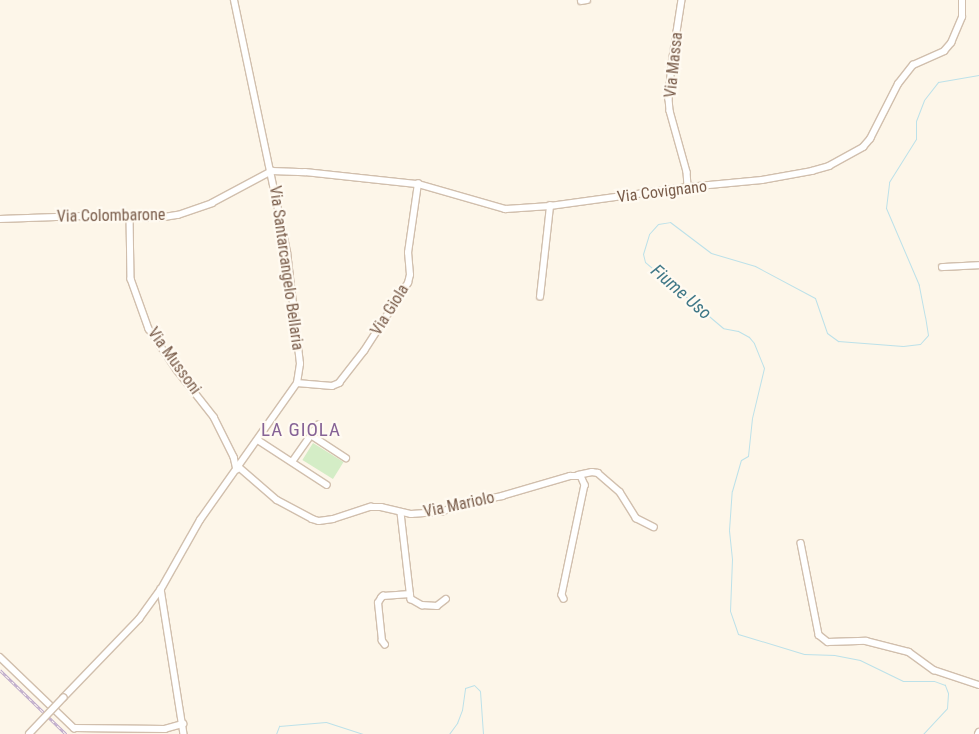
<!DOCTYPE html>
<html>
<head>
<meta charset="utf-8">
<style>
	body { margin:0 }
	#map { position:relative; width:979px; height:734px; overflow:hidden; background:#fdf6e9; font-family:"Roboto Condensed",sans-serif }
	div>[style] { position:absolute }
	.green>* { inset:0; background:#d4edc6; transform-origin:0 0 }
	.stream>* { height:1px; margin:-0.5px; padding:0 0.5px; transform-origin:0.5px; border-radius:0.5px; background:#bce1e9 }
	.roads { filter:drop-shadow(1px 0 #d1bfad) drop-shadow(-1px 0 #d1bfad) drop-shadow(0 1px #d1bfad) drop-shadow(0 -1px #d1bfad) }
	.minor>* { height:5.5px; margin:-2.75px; padding:0 2.75px; transform-origin:2.75px; border-radius:2.75px; background:#fff }
	.rail>* { height:3px; margin-top:-1.5px; transform-origin:0; background:repeating-linear-gradient(90deg,#fffaf1 0 4px,#baa6c9 0 8px); box-sizing:border-box; border-block:1px solid #baa6c9 }
	.bridges { filter:drop-shadow(1px 0 #d1bfad) drop-shadow(-1px 0 #d1bfad) drop-shadow(0 1px #d1bfad) drop-shadow(0 -1px #d1bfad) }
	.minor-bridge>* { height:5.5px; margin:-2.75px; padding:0 2.75px; transform-origin:2.75px; border-radius:2.75px; background:#fff }
	span { translate:-50% -50%; white-space:nowrap; text-align:center; line-height:1.15; -webkit-text-stroke:4.5px #fffaf1; paint-order:stroke }
	.street-label { font-size:16px; color:#7a5d4b }
	.water-label { font-size:18px; color:#407887; font-style:italic }
	.quarter-label { font-size:19px; color:#866396; letter-spacing:1px }
</style>
</head>
<body>
<div id="map">
	<div class="green">
		<i style="left:313px;top:443px;width:36px;height:20px;rotate:32deg"></i>
	</div>
	<div class="stream">
		<i style="left:276px;top:734px;width:9px;rotate:-69deg"></i>
		<i style="left:279px;top:726px;width:47px;rotate:-4.9deg"></i>
		<i style="left:326px;top:722px;width:39px;rotate:18deg"></i>
		<i style="left:449px;top:734px;width:14px;rotate:-54deg"></i>
		<i style="left:457px;top:723px;width:14px;rotate:-69deg"></i>
		<i style="left:462px;top:710px;width:22px;rotate:-82deg"></i>
		<i style="left:465px;top:688px;width:9px;rotate:-18deg"></i>
		<i style="left:474px;top:685px;width:8px;rotate:45deg"></i>
		<i style="left:480px;top:691px;width:43px;rotate:86deg"></i>
		<i style="left:923px;top:734px;width:35px;rotate:-47deg"></i>
		<i style="left:947px;top:708px;width:15px;rotate:-86deg"></i>
		<i style="left:948px;top:693px;width:9px;rotate:-111deg"></i>
		<i style="left:945px;top:685px;width:12px;rotate:-160deg"></i>
		<i style="left:934px;top:681px;width:31px;rotate:180deg"></i>
		<i style="left:903px;top:681px;width:48px;rotate:-154deg"></i>
		<i style="left:860px;top:660px;width:25px;rotate:-169deg"></i>
		<i style="left:835px;top:655px;width:31px;rotate:-178deg"></i>
		<i style="left:804px;top:654px;width:69px;rotate:-163.1deg"></i>
		<i style="left:738px;top:634px;width:24px;rotate:-109deg"></i>
		<i style="left:730px;top:611px;width:52px;rotate:-87.8deg"></i>
		<i style="left:732px;top:559px;width:29px;rotate:-96deg"></i>
		<i style="left:729px;top:530px;width:39px;rotate:-86deg"></i>
		<i style="left:732px;top:491px;width:32px;rotate:-74deg"></i>
		<i style="left:741px;top:460px;width:8px;rotate:-30deg"></i>
		<i style="left:748px;top:456px;width:38px;rotate:-84deg"></i>
		<i style="left:752px;top:418px;width:51px;rotate:-76.5deg"></i>
		<i style="left:764px;top:368px;width:27px;rotate:-112deg"></i>
		<i style="left:754px;top:343px;width:8px;rotate:-130deg"></i>
		<i style="left:749px;top:337px;width:13px;rotate:-151deg"></i>
		<i style="left:738px;top:331px;width:15px;rotate:-169deg"></i>
		<i style="left:723px;top:328px;width:102px;rotate:-139.8deg"></i>
		<i style="left:645px;top:262px;width:8px;rotate:-104deg"></i>
		<i style="left:643px;top:254px;width:21px;rotate:-73deg"></i>
		<i style="left:649px;top:234px;width:13px;rotate:-48deg"></i>
		<i style="left:658px;top:224px;width:12px;rotate:-9deg"></i>
		<i style="left:670px;top:222px;width:51px;rotate:37.1deg"></i>
		<i style="left:711px;top:253px;width:46px;rotate:16.5deg"></i>
		<i style="left:755px;top:266px;width:68px;rotate:28.1deg"></i>
		<i style="left:815px;top:298px;width:37px;rotate:71deg"></i>
		<i style="left:827px;top:333px;width:14px;rotate:36deg"></i>
		<i style="left:838px;top:341px;width:65px;rotate:4.4deg"></i>
		<i style="left:903px;top:346px;width:17px;rotate:-7deg"></i>
		<i style="left:920px;top:344px;width:12px;rotate:-48deg"></i>
		<i style="left:928px;top:335px;width:18px;rotate:-99deg"></i>
		<i style="left:925px;top:317px;width:33px;rotate:-101deg"></i>
		<i style="left:919px;top:285px;width:84px;rotate:-113.2deg"></i>
		<i style="left:886px;top:208px;width:26px;rotate:-83deg"></i>
		<i style="left:889px;top:182px;width:51px;rotate:-57.9deg"></i>
		<i style="left:916px;top:139px;width:18px;rotate:-90deg"></i>
		<i style="left:916px;top:121px;width:22px;rotate:-69deg"></i>
		<i style="left:924px;top:100px;width:23px;rotate:-52deg"></i>
		<i style="left:938px;top:82px;width:42px;rotate:-9.7deg"></i>
	</div>
	<div class="roads">
		<div class="minor">
			<i style="left:682px;top:0;width:65px;rotate:98.9deg"></i>
			<i style="left:672px;top:64px;width:35px;rotate:95deg"></i>
			<i style="left:669px;top:99px;width:12px;rotate:85deg"></i>
			<i style="left:670px;top:111px;width:63px;rotate:74.4deg"></i>
			<i style="left:687px;top:172px;width:15px;rotate:86deg"></i>
			<i style="left:581px;top:1px;width:6px;rotate:-9deg"></i>
			<i style="left:130px;top:216px;width:63px;rotate:89.1deg"></i>
			<i style="left:131px;top:279px;width:53px;rotate:70.2deg"></i>
			<i style="left:149px;top:329px;width:50px;rotate:55.7deg"></i>
			<i style="left:177px;top:370px;width:60px;rotate:51.8deg"></i>
			<i style="left:214px;top:417px;width:45px;rotate:63.4deg"></i>
			<i style="left:234px;top:457px;width:13px;rotate:77deg"></i>
			<i style="left:0;top:219px;width:112px;rotate:-2deg"></i>
			<i style="left:112px;top:215px;width:46px;rotate:3.7deg"></i>
			<i style="left:158px;top:218px;width:20px;rotate:-9deg"></i>
			<i style="left:178px;top:215px;width:36px;rotate:-19deg"></i>
			<i style="left:212px;top:203px;width:68px;rotate:-28.1deg"></i>
			<i style="left:272px;top:171px;width:33px;rotate:2deg"></i>
			<i style="left:305px;top:172px;width:114px;rotate:6.1deg"></i>
			<i style="left:418px;top:184px;width:91px;rotate:16deg"></i>
			<i style="left:505px;top:209px;width:45px;rotate:-3.8deg"></i>
			<i style="left:550px;top:206px;width:139px;rotate:-7.8deg"></i>
			<i style="left:688px;top:187px;width:74px;rotate:-5.4deg"></i>
			<i style="left:762px;top:180px;width:51px;rotate:-10.2deg"></i>
			<i style="left:812px;top:171px;width:18px;rotate:-16deg"></i>
			<i style="left:829px;top:166px;width:39px;rotate:-29deg"></i>
			<i style="left:863px;top:147px;width:11px;rotate:-49deg"></i>
			<i style="left:870px;top:139px;width:62px;rotate:-63deg"></i>
			<i style="left:898px;top:84px;width:24px;rotate:-52deg"></i>
			<i style="left:913px;top:65px;width:34px;rotate:-24deg"></i>
			<i style="left:944px;top:51px;width:11px;rotate:-49deg"></i>
			<i style="left:951px;top:43px;width:28px;rotate:-67deg"></i>
			<i style="left:962px;top:17px;width:17px;rotate:-90deg"></i>
			<i style="left:942px;top:267px;width:37px;rotate:-3deg"></i>
			<i style="left:540px;top:297px;width:92px;rotate:-83.7deg"></i>
			<i style="left:297px;top:383px;width:35px;rotate:5deg"></i>
			<i style="left:332px;top:386px;width:8px;rotate:-23deg"></i>
			<i style="left:339px;top:383px;width:41px;rotate:-52deg"></i>
			<i style="left:364px;top:351px;width:81px;rotate:-57.1deg"></i>
			<i style="left:408px;top:283px;width:8px;rotate:-76deg"></i>
			<i style="left:410px;top:275px;width:22px;rotate:-95deg"></i>
			<i style="left:408px;top:253px;width:70px;rotate:-81.8deg"></i>
			<i style="left:311px;top:435px;width:42px;rotate:33.3deg"></i>
			<i style="left:258px;top:440px;width:82px;rotate:33.1deg"></i>
			<i style="left:292px;top:462px;width:45px;rotate:-54.9deg"></i>
			<i style="left:239px;top:467px;width:50px;rotate:41deg"></i>
			<i style="left:277px;top:500px;width:40px;rotate:28deg"></i>
			<i style="left:312px;top:519px;width:7px;rotate:16deg"></i>
			<i style="left:319px;top:521px;width:14px;rotate:-8deg"></i>
			<i style="left:333px;top:519px;width:40px;rotate:-18deg"></i>
			<i style="left:371px;top:507px;width:10px"></i>
			<i style="left:381px;top:507px;width:31px;rotate:13deg"></i>
			<i style="left:411px;top:514px;width:30px;rotate:-4deg"></i>
			<i style="left:441px;top:512px;width:30px;rotate:-20deg"></i>
			<i style="left:469px;top:502px;width:34px;rotate:-10deg"></i>
			<i style="left:502px;top:496px;width:71px;rotate:-16.4deg"></i>
			<i style="left:570px;top:476px;width:11px"></i>
			<i style="left:581px;top:476px;width:10px;rotate:66deg"></i>
			<i style="left:585px;top:485px;width:112px;rotate:101.8deg"></i>
			<i style="left:562px;top:595px;width:4px;rotate:63deg"></i>
			<i style="left:578px;top:475px;width:14px;rotate:-12deg"></i>
			<i style="left:592px;top:472px;width:6px;rotate:9deg"></i>
			<i style="left:598px;top:473px;width:29px;rotate:41deg"></i>
			<i style="left:620px;top:492px;width:31px;rotate:58deg"></i>
			<i style="left:636px;top:518px;width:20px;rotate:27deg"></i>
			<i style="left:401px;top:513px;width:87px;rotate:83.4deg"></i>
			<i style="left:411px;top:599px;width:13px;rotate:29deg"></i>
			<i style="left:422px;top:605px;width:15px;rotate:4deg"></i>
			<i style="left:437px;top:606px;width:11px;rotate:-38deg"></i>
			<i style="left:801px;top:543px;width:94px;rotate:78.9deg"></i>
			<i style="left:819px;top:635px;width:11px;rotate:38deg"></i>
			<i style="left:828px;top:642px;width:38px;rotate:-2deg"></i>
			<i style="left:866px;top:641px;width:44px;rotate:14.3deg"></i>
			<i style="left:909px;top:652px;width:31px;rotate:36deg"></i>
			<i style="left:934px;top:670px;width:47px;rotate:18.4deg"></i>
			<i style="left:161px;top:589px;width:147px;rotate:81deg"></i>
			<i style="left:385px;top:645px;width:5px;rotate:-127deg"></i>
			<i style="left:382px;top:641px;width:38px;rotate:-96deg"></i>
			<i style="left:378px;top:603px;width:6px;rotate:-59deg"></i>
			<i style="left:381px;top:598px;width:3px;rotate:-45deg"></i>
			<i style="left:383px;top:596px;width:27px;rotate:-4deg"></i>
			<i style="left:0;top:657px;width:103px;rotate:43.8deg"></i>
			<i style="left:74px;top:728px;width:91px;rotate:0.6deg"></i>
			<i style="left:165px;top:729px;width:19px;rotate:-16deg"></i>
			<i style="left:63px;top:698px;width:110px;rotate:-46.1deg"></i>
			<i style="left:139px;top:619px;width:37px;rotate:-54deg"></i>
			<i style="left:161px;top:589px;width:79px;rotate:-60.5deg"></i>
			<i style="left:200px;top:520px;width:168px;rotate:-54.7deg"></i>
			<i style="left:297px;top:383px;width:19px;rotate:-81deg"></i>
			<i style="left:300px;top:364px;width:113px;rotate:-96.6deg"></i>
			<i style="left:287px;top:252px;width:258px;rotate:-101.9deg"></i>
			<i style="left:978px;top:734px;width:2px;rotate:-63deg"></i>
		</div>
	</div>
	<div class="rail">
		<i style="left:0;top:670px;width:92px;rotate:44.1deg"></i>
	</div>
	<div class="bridges">
		<div class="minor-bridge">
			<i style="left:29px;top:734px;width:50px;rotate:-46.6deg"></i>
		</div>
	</div>
	<div class="street-label">
		<span style="left:674px;top:65px;rotate:-84deg">Via Massa</span>
		<span style="left:662px;top:192px;rotate:-7deg">Via Covignano</span>
		<span style="left:111px;top:216px;rotate:-1deg">Via Colombarone</span>
		<span style="left:286px;top:268px;rotate:82deg">Via Santarcangelo Bellaria</span>
		<span style="left:390px;top:310px;rotate:-58deg">Via Giola</span>
		<span style="left:174px;top:361px;rotate:54deg">Via Mussoni</span>
		<span style="left:459px;top:505px;rotate:-12deg">Via Mariolo</span>
	</div>
	<div class="water-label">
		<span style="left:681px;top:292px;rotate:41deg">Fiume Uso</span>
	</div>
	<div class="quarter-label">
		<span style="left:301px;top:430px">LA GIOLA</span>
	</div>
</div>
</body>
</html>
